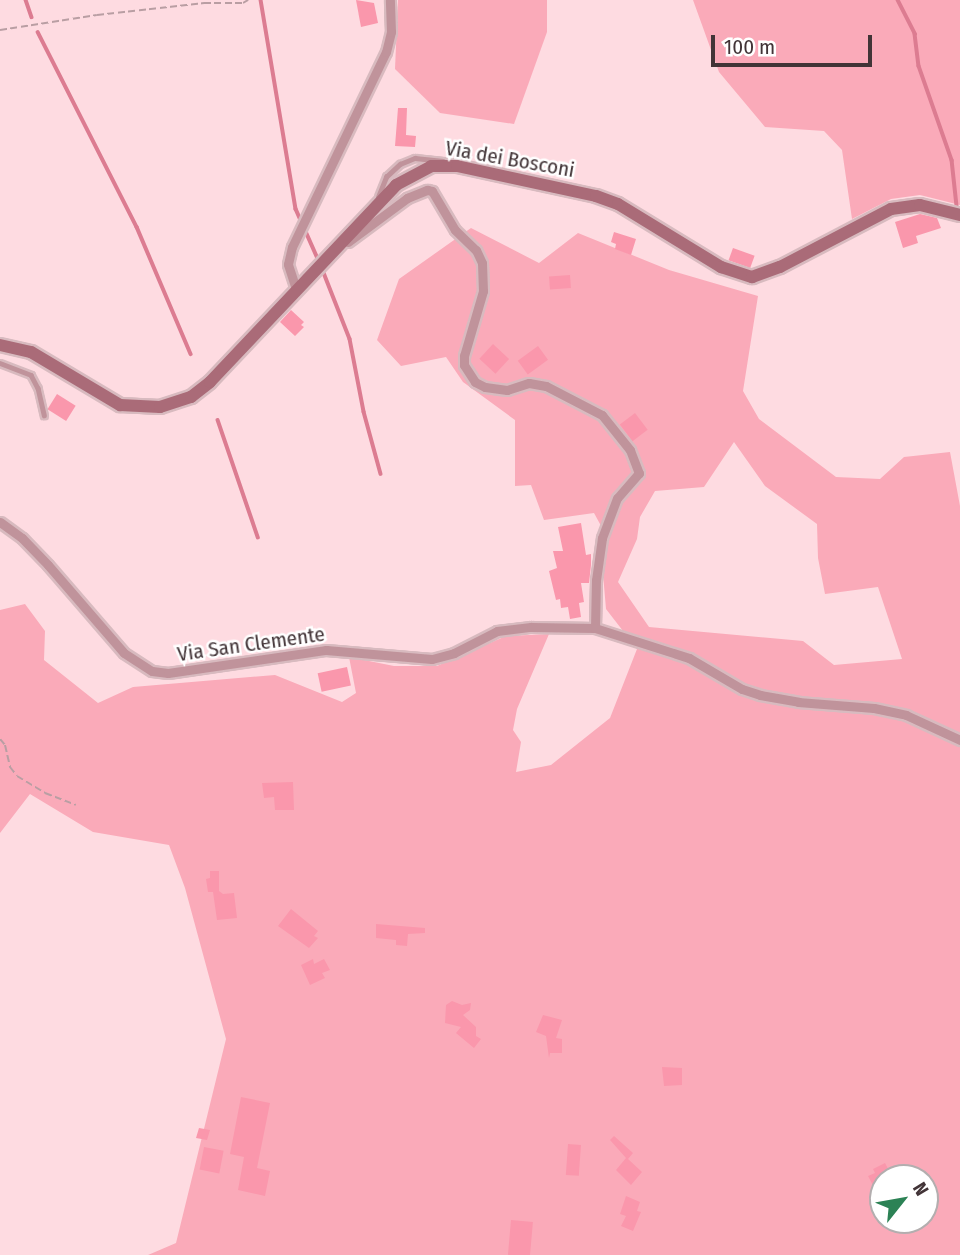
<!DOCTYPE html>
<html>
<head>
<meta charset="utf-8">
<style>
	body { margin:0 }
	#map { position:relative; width:960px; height:1255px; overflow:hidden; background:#fedbe1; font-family:"Fira Sans Condensed",sans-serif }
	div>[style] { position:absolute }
	.green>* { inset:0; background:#faaab9 }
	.stream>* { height:3.5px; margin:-1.75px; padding:0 1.75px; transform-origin:1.75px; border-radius:1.75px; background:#dc7c91 }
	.building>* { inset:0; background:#fa97ac; transform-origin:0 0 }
	.path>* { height:2px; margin-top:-1px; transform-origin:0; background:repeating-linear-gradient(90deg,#b99ea3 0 7px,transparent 0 10.5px) }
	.roads { filter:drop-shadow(2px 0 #d8babf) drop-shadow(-2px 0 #d8babf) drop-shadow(0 2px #d8babf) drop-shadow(0 -2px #d8babf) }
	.service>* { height:4.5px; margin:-2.25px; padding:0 2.25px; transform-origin:2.25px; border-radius:2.25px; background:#c0939b }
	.minor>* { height:9px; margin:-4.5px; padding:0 4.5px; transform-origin:4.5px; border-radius:4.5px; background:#c0939b }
	.secondary>* { height:12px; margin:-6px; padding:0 6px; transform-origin:6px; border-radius:6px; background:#aa6b78 }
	span { translate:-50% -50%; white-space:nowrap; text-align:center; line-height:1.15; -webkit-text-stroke:5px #fff; paint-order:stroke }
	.street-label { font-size:21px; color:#423437 }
	.north { position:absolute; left:869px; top:1164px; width:70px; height:70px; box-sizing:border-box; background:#fff; border:2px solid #b3aeaf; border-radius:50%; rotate:59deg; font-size:19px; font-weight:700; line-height:28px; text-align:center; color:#423437 }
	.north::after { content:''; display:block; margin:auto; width:24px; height:32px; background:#2c8255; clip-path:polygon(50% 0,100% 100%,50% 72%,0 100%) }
	.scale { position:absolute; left:711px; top:35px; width:161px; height:32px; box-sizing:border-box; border:4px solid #423437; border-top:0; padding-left:9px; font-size:21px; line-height:24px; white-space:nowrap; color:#423437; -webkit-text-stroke:5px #fff; paint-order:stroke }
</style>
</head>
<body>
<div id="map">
	<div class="green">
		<i style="clip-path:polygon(398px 0,547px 0,547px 32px,514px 124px,440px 113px,395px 69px)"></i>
		<i style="clip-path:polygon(693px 0,960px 0,960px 205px,920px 195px,891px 199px,852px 219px,842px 150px,824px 131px,765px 127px,719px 72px)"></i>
		<i style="clip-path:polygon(evenodd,471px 228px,539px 263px,578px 233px,669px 270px,758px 296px,743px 391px,759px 419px,836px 477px,880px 479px,904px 457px,950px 452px,960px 506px,960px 1255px,148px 1255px,176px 1243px,226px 1039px,185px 888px,169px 845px,93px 832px,30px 794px,0 833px,0 610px,25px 604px,45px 631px,44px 660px,98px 703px,133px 687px,275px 675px,342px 702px,356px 693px,349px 657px,394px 666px,437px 666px,506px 636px,549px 634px,517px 709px,513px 730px,521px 742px,516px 772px,551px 765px,610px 718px,637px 649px,606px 609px,603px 574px,606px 535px,594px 513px,544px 520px,531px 485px,515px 486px,515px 420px,463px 382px,446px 357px,401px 366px,377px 340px,399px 279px,471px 228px,734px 442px,765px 486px,817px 524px,818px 558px,825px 594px,878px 587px,902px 659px,834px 665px,803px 641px,649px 627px,618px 582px,637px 539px,640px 517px,655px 491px,704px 487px,734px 442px,471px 228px,883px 1178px,925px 1178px,925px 1220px,883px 1220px,883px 1178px)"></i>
	</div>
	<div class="stream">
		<i style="left:26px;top:0;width:18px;rotate:71deg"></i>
		<i style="left:261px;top:0;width:212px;rotate:80.5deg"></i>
		<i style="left:296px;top:209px;width:57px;rotate:66.1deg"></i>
		<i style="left:898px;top:0;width:38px;rotate:63deg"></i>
		<i style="left:915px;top:34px;width:32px;rotate:83deg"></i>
		<i style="left:919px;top:66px;width:100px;rotate:70.7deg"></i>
		<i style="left:952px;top:160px;width:46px;rotate:83.8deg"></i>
		<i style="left:38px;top:32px;width:219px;rotate:63.1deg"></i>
		<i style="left:137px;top:227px;width:138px;rotate:67deg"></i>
		<i style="left:322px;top:268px;width:76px;rotate:68.5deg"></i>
		<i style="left:350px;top:339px;width:74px;rotate:79.1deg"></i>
		<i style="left:364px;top:412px;width:64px;rotate:74.7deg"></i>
		<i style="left:218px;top:420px;width:124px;rotate:71.1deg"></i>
	</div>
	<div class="building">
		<i style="clip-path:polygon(356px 0,374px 3px,378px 23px,361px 27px)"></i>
		<i style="clip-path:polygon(398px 108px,407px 108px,406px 135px,416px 136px,415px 147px,395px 146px)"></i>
		<i style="clip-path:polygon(920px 214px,937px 218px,941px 228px,916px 236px,918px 243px,903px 248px,895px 222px)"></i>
		<i style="clip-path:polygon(614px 232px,636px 239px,631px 255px,615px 249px,616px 244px,611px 242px)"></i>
		<i style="left:733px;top:248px;width:23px;height:13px;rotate:20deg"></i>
		<i style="left:570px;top:275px;width:13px;height:21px;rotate:86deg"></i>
		<i style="clip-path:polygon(291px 310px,304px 322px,301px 325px,304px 327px,295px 336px,280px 322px)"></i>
		<i style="left:493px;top:344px;width:22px;height:20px;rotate:43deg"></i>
		<i style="left:538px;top:346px;width:17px;height:25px;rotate:54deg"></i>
		<i style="left:57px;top:394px;width:22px;height:18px;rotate:32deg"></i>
		<i style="left:635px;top:413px;width:21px;height:19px;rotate:53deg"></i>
		<i style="clip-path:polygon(581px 523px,586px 555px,591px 554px,591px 565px,589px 583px,581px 583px,584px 602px,579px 603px,581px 617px,570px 619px,568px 607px,561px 608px,560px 599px,556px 600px,549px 571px,557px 568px,553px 551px,563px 551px,558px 527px)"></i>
		<i style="left:347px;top:667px;width:19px;height:30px;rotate:78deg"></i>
		<i style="clip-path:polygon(293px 782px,294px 810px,275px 810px,274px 797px,264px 798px,262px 783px)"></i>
		<i style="clip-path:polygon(210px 871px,219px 871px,219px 891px,223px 894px,234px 893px,237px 918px,217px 920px,213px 892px,208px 892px,206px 879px,210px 878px)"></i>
		<i style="clip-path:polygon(291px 909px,318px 931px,314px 936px,318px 938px,309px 948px,278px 926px)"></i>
		<i style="clip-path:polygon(376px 924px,425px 928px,425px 933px,408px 934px,407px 946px,396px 945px,396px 940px,376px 938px)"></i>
		<i style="clip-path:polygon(313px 959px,314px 964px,324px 959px,330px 970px,322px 973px,325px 978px,310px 985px,301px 965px)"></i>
		<i style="clip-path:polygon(452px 1001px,462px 1005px,471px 1003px,470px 1010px,463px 1015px,476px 1027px,476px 1036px,481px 1039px,474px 1048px,456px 1033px,461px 1027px,445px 1023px,446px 1005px)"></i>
		<i style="clip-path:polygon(543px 1015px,562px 1020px,556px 1038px,562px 1039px,562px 1053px,550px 1053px,549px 1058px,546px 1036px,536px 1032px)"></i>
		<i style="clip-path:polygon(662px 1067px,682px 1068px,682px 1085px,664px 1086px)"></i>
		<i style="clip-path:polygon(241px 1097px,270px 1103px,257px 1168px,270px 1171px,265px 1196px,238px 1190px,244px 1157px,230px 1154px)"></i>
		<i style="clip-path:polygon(199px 1128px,210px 1130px,207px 1140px,196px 1138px)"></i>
		<i style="clip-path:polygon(614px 1136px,633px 1153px,628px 1159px,642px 1172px,631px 1185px,616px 1170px,626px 1158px,610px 1140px)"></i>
		<i style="left:568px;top:1144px;width:13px;height:31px;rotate:4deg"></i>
		<i style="left:204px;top:1147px;width:20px;height:23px;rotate:11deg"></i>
		<i style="clip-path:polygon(885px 1163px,893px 1178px,883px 1178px,883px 1204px,868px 1176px,875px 1173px,873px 1169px)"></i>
		<i style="clip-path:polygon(626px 1196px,640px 1202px,637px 1211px,641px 1212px,633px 1231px,621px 1226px,626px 1216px,620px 1214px)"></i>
		<i style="left:511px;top:1220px;width:22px;height:35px;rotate:5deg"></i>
	</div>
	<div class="path">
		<i style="left:0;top:30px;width:98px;rotate:-8.8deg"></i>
		<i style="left:97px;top:15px;width:108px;rotate:-6.4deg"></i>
		<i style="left:204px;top:3px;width:39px"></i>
		<i style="left:243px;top:3px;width:6px;rotate:-31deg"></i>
		<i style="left:0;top:739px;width:8px;rotate:50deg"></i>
		<i style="left:5px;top:745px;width:23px;rotate:77deg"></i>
		<i style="left:10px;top:767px;width:11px;rotate:52deg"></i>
		<i style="left:17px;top:776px;width:33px;rotate:31deg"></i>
		<i style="left:45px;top:793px;width:33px;rotate:21deg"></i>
	</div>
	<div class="roads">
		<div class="service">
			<i style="left:378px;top:197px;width:22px;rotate:-68deg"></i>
			<i style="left:386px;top:177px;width:19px;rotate:-43deg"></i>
			<i style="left:400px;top:164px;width:16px;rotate:-22deg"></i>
			<i style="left:415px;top:158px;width:28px;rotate:6deg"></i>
			<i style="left:0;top:363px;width:33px;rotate:21deg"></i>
			<i style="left:31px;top:375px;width:15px;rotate:62deg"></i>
			<i style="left:38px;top:388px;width:28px;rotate:77deg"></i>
		</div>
		<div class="minor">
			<i style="left:348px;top:242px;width:74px;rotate:-36.7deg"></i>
			<i style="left:407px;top:198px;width:22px;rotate:-22deg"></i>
			<i style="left:427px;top:190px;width:5px;rotate:11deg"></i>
			<i style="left:432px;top:191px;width:45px;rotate:59.5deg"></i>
			<i style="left:455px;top:230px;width:29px;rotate:44deg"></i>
			<i style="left:476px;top:250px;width:14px;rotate:65deg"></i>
			<i style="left:482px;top:263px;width:28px;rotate:88deg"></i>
			<i style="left:483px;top:291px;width:68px;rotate:106.3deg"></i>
			<i style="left:464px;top:356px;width:9px;rotate:90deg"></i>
			<i style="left:464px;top:365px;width:20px;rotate:57deg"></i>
			<i style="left:475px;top:382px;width:11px;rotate:27deg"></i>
			<i style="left:485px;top:387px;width:22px;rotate:8deg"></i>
			<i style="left:507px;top:390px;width:23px;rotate:-18deg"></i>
			<i style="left:529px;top:383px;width:17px;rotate:10deg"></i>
			<i style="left:546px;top:386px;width:63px;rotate:27.4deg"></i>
			<i style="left:602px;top:415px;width:45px;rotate:51.3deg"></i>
			<i style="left:630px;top:450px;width:25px;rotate:69deg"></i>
			<i style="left:639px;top:473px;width:33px;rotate:131deg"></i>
			<i style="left:617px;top:498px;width:43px;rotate:110.6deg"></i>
			<i style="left:602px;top:538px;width:42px;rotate:98.1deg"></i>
			<i style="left:596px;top:580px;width:48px;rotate:91.2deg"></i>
			<i style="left:296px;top:289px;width:26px;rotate:-108deg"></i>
			<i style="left:288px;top:264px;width:17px;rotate:-77deg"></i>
			<i style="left:292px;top:247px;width:216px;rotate:-64.3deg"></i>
			<i style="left:386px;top:52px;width:21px;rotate:-76deg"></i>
			<i style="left:391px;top:32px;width:32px;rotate:-92deg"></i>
			<i style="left:0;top:522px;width:27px;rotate:36deg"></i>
			<i style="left:22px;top:538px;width:37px;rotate:46deg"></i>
			<i style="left:48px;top:565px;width:116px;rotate:49.2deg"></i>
			<i style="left:124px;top:653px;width:33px;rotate:33deg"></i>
			<i style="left:152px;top:671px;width:16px;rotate:7deg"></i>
			<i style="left:168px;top:673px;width:160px;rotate:-8.3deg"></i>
			<i style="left:326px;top:650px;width:106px;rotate:4.9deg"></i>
			<i style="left:432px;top:659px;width:23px;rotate:-15deg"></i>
			<i style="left:454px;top:653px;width:48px;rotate:-27.1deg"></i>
			<i style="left:497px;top:631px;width:34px;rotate:-7deg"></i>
			<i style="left:531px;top:627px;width:64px;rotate:0.9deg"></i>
			<i style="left:595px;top:628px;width:99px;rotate:17.7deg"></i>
			<i style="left:689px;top:658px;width:61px;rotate:30.3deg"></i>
			<i style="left:742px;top:689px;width:19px;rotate:18deg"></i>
			<i style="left:760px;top:695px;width:39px;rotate:10deg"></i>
			<i style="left:798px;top:702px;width:76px;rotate:4.5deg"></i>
			<i style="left:874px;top:708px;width:33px;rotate:12deg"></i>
			<i style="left:906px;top:715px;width:60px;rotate:24.8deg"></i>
		</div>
		<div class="secondary">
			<i style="left:0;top:345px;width:32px;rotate:13deg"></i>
			<i style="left:31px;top:352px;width:104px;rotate:30.8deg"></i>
			<i style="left:120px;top:405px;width:40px;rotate:2.9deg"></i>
			<i style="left:160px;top:407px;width:33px;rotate:-18deg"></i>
			<i style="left:191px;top:397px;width:24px;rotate:-38deg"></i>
			<i style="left:210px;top:382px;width:271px;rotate:-46.6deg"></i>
			<i style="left:396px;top:185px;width:40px;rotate:-28deg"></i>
			<i style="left:431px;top:166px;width:26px"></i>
			<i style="left:457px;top:166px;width:142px;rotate:12.2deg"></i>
			<i style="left:596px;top:196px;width:23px;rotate:20deg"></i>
			<i style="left:618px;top:204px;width:121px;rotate:31.5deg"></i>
			<i style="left:721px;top:267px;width:33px;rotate:18deg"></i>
			<i style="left:752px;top:277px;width:30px;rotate:-20deg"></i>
			<i style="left:780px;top:267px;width:125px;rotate:-27.6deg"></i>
			<i style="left:891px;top:209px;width:29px;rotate:-8deg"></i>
			<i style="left:920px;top:205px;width:41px;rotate:14deg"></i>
		</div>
	</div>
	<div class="street-label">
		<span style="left:510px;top:159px;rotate:10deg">Via dei Bosconi</span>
		<span style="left:251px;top:644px;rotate:-8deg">Via San Clemente</span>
	</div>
	<div class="north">N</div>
	<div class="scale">100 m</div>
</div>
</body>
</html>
